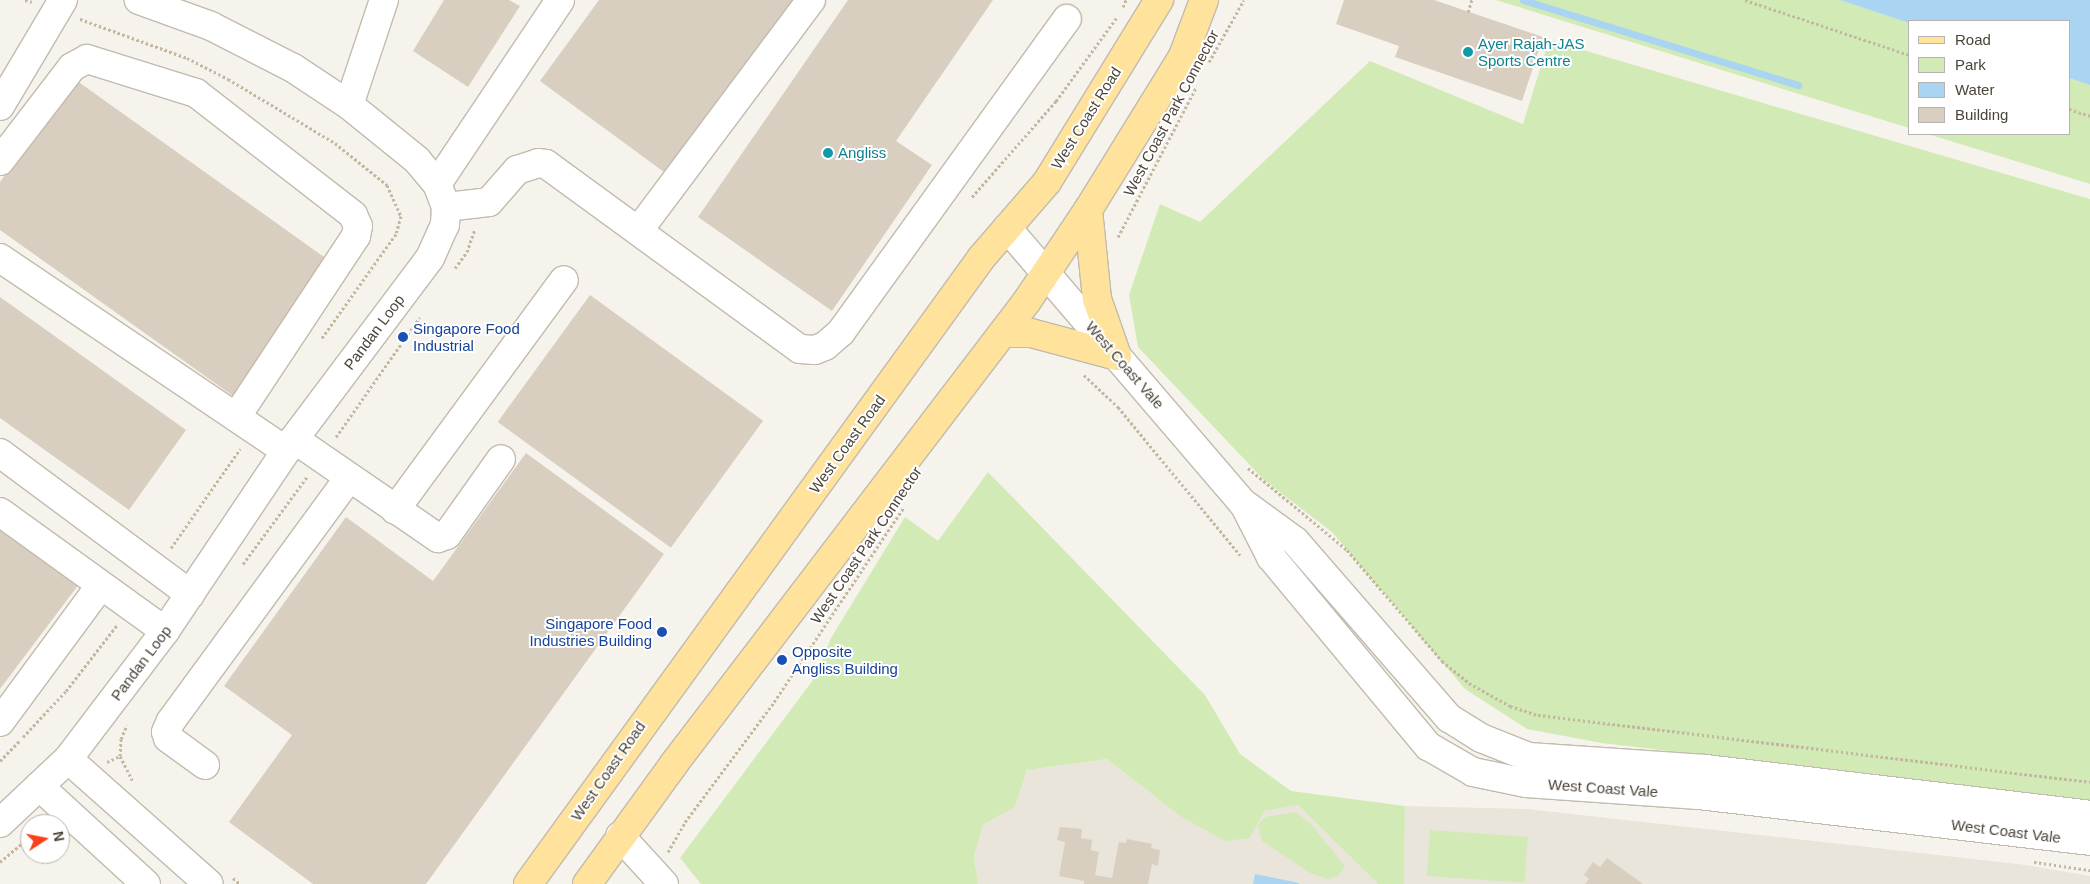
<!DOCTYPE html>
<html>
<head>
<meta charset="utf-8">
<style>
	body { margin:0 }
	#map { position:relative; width:2090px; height:884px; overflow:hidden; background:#f6f3ec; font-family:Arial,sans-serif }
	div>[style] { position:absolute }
	.residential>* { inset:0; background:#eae5da }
	.green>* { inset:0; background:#d2eab5; transform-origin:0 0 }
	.water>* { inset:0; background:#a9d4f2 }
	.stream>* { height:7px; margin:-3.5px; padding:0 3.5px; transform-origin:3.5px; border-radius:3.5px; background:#a9d4f2 }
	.building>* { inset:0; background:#d8cfc1; transform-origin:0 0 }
	.path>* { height:3px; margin-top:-1.5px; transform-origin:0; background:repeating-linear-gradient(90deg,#c4b79f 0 2.5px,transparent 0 5px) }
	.roads { filter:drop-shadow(1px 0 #c2bbae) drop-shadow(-1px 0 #c2bbae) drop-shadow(0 1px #c2bbae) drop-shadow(0 -1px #c2bbae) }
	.minor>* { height:28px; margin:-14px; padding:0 14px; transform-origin:14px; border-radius:14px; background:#fff }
	.major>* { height:28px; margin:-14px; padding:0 14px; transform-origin:14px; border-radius:14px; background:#ffe39c }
	.dots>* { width:14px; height:14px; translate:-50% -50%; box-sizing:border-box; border:2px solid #fff; border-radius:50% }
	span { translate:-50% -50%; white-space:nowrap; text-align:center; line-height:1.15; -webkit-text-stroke:4px #fff; paint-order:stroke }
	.culture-label { font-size:15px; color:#0d838f }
	.left { translate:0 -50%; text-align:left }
	.street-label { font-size:15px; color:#4b4439 }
	.transit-label { font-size:15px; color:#164399 }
	.right { translate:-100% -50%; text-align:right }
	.legend { position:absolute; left:1908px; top:20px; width:162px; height:115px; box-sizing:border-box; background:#fff; border:1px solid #b7b4b0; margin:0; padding:6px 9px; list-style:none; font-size:15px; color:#4b4439 }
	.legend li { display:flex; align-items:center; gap:10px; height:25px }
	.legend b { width:25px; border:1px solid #b7b4b0 }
	.north { position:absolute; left:20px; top:814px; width:50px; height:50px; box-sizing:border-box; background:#fff; border:1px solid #b7b4b0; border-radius:50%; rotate:79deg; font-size:14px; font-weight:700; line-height:20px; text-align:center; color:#4b4439 }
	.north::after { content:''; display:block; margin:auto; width:18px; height:22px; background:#fc3f1d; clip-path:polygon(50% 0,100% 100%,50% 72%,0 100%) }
</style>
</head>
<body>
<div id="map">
	<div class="residential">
		<i style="clip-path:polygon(1107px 759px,1180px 816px,1250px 838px,1263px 811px,1298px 805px,1378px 884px,978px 884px,974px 856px,983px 825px,1015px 807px,1027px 770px)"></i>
		<i style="clip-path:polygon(1405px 806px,1527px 809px,1850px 845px,2026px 865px,2090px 876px,2090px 884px,1404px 884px)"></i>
	</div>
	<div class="green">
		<i style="clip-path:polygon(1496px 0,1840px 0,1909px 23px,1909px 128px)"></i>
		<i style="clip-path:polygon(1549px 40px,2090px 199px,2090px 801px,1602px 743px,1527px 729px,1465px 689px,1332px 532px,1264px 480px,1138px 347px,1129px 295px,1160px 204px,1200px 222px,1370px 61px,1523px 124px)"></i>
		<i style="clip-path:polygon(2069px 78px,2090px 85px,2090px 184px,1928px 134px,2069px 134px)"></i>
		<i style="clip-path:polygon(988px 472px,1205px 695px,1240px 754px,1291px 791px,1405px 806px,1404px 884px,1378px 884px,1298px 805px,1264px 811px,1250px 838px,1225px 841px,1180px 816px,1107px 759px,1027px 770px,1015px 807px,983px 825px,974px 856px,978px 884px,701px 884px,680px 858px,816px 676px,831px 638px,905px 517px,938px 541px)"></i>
		<i style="clip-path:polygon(1296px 812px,1311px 824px,1345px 866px,1338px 876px,1327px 879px,1310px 873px,1262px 841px,1258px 825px,1265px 817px)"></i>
		<i style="left:1430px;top:830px;width:98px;height:46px;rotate:4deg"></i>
	</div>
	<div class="water">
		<i style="clip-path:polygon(1840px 0,2090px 0,2090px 85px,2069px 78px,2069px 21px,1909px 23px)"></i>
		<i style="clip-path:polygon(1255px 874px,1299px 883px,1299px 884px,1253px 884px)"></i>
	</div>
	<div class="stream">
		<i style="left:1523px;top:0;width:288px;rotate:17.2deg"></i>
	</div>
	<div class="building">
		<i style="clip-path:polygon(444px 0,509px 0,520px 6px,468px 87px,413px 51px)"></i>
		<i style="clip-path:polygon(599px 0,795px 0,668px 175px,540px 81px)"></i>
		<i style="clip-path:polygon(848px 0,993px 0,896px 141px,932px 165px,832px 311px,698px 217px)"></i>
		<i style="clip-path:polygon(1344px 0,1434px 0,1543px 37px,1522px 101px,1395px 57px,1399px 46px,1336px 24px)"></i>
		<i style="clip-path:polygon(73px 78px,331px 262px,236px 398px,0 230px,0 182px)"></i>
		<i style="left:590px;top:295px;width:214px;height:157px;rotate:36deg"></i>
		<i style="clip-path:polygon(0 297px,186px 430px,129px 510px,0 418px)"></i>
		<i style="clip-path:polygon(526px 453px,664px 554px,426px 884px,313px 884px,229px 822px,292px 735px,224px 686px,346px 517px,433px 581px)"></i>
		<i style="clip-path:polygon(0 528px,79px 584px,0 689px)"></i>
		<i style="clip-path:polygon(1060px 827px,1082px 829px,1081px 838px,1092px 840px,1091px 850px,1099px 852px,1095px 875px,1112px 878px,1119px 842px,1126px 843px,1127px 839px,1152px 844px,1151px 848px,1160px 850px,1158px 866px,1152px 864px,1148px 884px,1084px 884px,1084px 881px,1059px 876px,1065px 842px,1057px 840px)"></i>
		<i style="clip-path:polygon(1607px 858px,1643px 884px,1585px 884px,1589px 879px,1584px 875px,1593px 862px,1600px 867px)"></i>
	</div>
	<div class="path">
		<i style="left:25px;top:0;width:7px;rotate:16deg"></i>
		<i style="left:1745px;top:0;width:173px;rotate:18.5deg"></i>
		<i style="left:1123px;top:7px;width:8px;rotate:-67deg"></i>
		<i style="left:1468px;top:12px;width:13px;rotate:-72deg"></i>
		<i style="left:80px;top:19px;width:114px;rotate:20deg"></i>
		<i style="left:187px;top:58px;width:46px;rotate:27.1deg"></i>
		<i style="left:228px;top:79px;width:125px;rotate:30.9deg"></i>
		<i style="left:335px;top:143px;width:67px;rotate:38.9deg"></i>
		<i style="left:387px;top:185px;width:34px;rotate:66deg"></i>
		<i style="left:401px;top:216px;width:19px;rotate:106deg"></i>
		<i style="left:396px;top:234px;width:129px;rotate:125.5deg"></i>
		<i style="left:1209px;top:62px;width:71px;rotate:-60.6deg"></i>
		<i style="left:2069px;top:109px;width:22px;rotate:18deg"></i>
		<i style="left:972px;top:197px;width:128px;rotate:-48.8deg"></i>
		<i style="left:1056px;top:101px;width:104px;rotate:-54deg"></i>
		<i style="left:1118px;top:237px;width:170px;rotate:-62.4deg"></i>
		<i style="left:455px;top:268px;width:20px;rotate:-53deg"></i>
		<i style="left:467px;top:252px;width:24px;rotate:-71deg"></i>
		<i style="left:1084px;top:375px;width:47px;rotate:43.3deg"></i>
		<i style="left:1118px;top:407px;width:192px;rotate:50.5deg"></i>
		<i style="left:336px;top:437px;width:146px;rotate:-55deg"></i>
		<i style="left:1248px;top:468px;width:129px;rotate:39.6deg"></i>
		<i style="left:1347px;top:550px;width:146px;rotate:49.4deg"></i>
		<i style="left:1442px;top:661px;width:35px;rotate:39deg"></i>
		<i style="left:1469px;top:683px;width:47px;rotate:29.3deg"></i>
		<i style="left:1510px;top:706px;width:29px;rotate:18deg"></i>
		<i style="left:1538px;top:715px;width:556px;rotate:6.92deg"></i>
		<i style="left:171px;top:548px;width:121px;rotate:-55.1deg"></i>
		<i style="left:243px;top:564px;width:108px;rotate:-53.7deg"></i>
		<i style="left:23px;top:737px;width:63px;rotate:-46.9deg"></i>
		<i style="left:66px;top:691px;width:83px;rotate:-52.3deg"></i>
		<i style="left:120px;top:756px;width:17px;rotate:-87deg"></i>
		<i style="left:121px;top:739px;width:15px;rotate:-67deg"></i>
		<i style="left:0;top:761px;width:28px;rotate:-46deg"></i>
		<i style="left:107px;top:762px;width:14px;rotate:-25deg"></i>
		<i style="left:120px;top:756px;width:27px;rotate:63deg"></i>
		<i style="left:668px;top:852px;width:34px;rotate:-60deg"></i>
		<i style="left:685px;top:822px;width:149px;rotate:-53.4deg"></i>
		<i style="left:774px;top:702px;width:234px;rotate:-56.3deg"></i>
		<i style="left:0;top:862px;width:39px;rotate:-40deg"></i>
		<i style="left:2034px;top:862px;width:57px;rotate:8.1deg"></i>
		<i style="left:233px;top:878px;width:9px;rotate:41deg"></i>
	</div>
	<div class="roads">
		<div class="minor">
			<i style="left:349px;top:105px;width:111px;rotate:-71.6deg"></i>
			<i style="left:0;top:106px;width:123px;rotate:-59.3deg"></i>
			<i style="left:0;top:161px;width:118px;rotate:-52.5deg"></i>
			<i style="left:72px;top:67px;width:17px;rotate:-28deg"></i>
			<i style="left:87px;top:59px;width:114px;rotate:17.3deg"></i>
			<i style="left:196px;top:93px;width:199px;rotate:37.8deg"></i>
			<i style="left:353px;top:215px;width:12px;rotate:66deg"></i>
			<i style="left:358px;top:226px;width:10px;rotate:101deg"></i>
			<i style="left:356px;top:236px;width:217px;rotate:123.5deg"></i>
			<i style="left:437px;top:184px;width:221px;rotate:-56.2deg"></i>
			<i style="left:446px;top:207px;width:43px;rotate:-6.6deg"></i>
			<i style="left:489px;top:202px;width:43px;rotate:-48.8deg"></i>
			<i style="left:517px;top:170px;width:22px;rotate:-18deg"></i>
			<i style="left:538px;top:163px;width:8px;rotate:7deg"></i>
			<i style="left:546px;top:164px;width:314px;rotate:36.1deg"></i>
			<i style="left:800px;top:349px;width:15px;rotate:4deg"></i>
			<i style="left:815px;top:350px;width:11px;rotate:-22deg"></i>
			<i style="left:825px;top:346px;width:21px;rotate:-41deg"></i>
			<i style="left:841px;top:332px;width:386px;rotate:-54.2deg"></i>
			<i style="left:1007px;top:228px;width:362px;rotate:49.4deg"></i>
			<i style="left:1243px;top:503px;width:64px;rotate:36.2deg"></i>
			<i style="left:1295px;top:541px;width:235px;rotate:49deg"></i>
			<i style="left:1449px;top:718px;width:38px;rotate:32deg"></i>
			<i style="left:1481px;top:738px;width:52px;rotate:21.6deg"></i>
			<i style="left:1529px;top:757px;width:177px;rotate:3.9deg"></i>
			<i style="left:1706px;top:769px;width:387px;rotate:6.8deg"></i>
			<i style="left:639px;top:230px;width:287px;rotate:-53.2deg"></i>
			<i style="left:0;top:258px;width:345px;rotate:34deg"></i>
			<i style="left:294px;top:439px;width:175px;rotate:34.5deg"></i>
			<i style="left:438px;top:538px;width:9px;rotate:-18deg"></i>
			<i style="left:447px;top:535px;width:93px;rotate:-54.6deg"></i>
			<i style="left:0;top:453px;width:237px;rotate:36.6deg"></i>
			<i style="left:1246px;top:508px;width:55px;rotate:63deg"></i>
			<i style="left:1271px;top:557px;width:246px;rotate:50.3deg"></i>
			<i style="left:1428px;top:746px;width:52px;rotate:30deg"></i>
			<i style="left:1473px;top:772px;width:54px;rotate:11.7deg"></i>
			<i style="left:1526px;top:783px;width:173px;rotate:4deg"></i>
			<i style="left:1699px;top:795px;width:394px;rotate:6.7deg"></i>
			<i style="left:395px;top:510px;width:285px;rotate:-53.7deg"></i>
			<i style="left:0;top:512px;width:203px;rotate:35.8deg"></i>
			<i style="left:0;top:722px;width:170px;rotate:-53.6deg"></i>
			<i style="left:68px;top:759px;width:188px;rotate:41.6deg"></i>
			<i style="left:205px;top:765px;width:46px;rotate:-143.9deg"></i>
			<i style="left:168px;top:738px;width:6px;rotate:-108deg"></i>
			<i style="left:166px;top:732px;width:12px;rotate:-66deg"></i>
			<i style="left:171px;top:721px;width:301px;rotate:-53.8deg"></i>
			<i style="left:39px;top:786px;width:145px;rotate:42.5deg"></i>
			<i style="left:0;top:823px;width:93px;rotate:-43.3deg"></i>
			<i style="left:68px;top:759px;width:161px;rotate:-52.8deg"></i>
			<i style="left:165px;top:631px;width:231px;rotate:-56.1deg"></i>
			<i style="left:294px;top:439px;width:226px;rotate:-53.1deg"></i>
			<i style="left:430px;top:258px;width:36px;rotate:-66deg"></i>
			<i style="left:445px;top:225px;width:18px;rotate:-87deg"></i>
			<i style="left:446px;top:207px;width:25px;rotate:-111deg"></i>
			<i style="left:437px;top:184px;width:31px;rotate:-130deg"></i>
			<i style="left:417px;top:160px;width:87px;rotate:-141deg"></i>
			<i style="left:349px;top:105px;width:67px;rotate:-146.5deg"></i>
			<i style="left:293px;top:68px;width:92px;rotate:-152.9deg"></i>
			<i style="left:211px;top:26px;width:77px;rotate:-160.1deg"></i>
			<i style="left:620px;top:836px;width:65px;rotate:47.5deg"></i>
		</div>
		<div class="major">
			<i style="left:1088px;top:210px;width:89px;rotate:84.2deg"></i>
			<i style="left:1097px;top:299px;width:60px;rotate:70.7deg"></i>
			<i style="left:1004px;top:333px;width:27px"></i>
			<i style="left:1031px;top:333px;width:89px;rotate:15deg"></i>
			<i style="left:528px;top:884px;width:774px;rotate:-54.09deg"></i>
			<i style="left:982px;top:257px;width:99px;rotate:-49.1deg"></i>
			<i style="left:1047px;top:182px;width:214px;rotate:-58.4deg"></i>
			<i style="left:587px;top:884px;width:147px;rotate:-54.1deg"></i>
			<i style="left:673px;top:765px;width:584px;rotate:-52.66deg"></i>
			<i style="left:1027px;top:301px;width:110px;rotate:-56.2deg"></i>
			<i style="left:1088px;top:210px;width:181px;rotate:-58.3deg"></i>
			<i style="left:1183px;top:56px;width:60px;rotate:-69.4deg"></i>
		</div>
	</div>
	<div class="dots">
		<i style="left:1468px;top:52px;background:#0f9aa8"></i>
		<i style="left:828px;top:153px;background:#0f9aa8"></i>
		<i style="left:403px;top:337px;background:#1a4fb4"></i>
		<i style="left:662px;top:632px;background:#1a4fb4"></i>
		<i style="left:782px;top:660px;background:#1a4fb4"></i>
	</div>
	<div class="culture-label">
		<span class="left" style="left:1478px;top:52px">Ayer Rajah-JAS<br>Sports Centre</span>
		<span class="left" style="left:838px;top:153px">Angliss</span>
	</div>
	<div class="street-label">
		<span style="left:1171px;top:113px;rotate:-62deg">West Coast Park Connector</span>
		<span style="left:1086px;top:118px;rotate:-58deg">West Coast Road</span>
		<span style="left:374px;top:332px;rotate:-53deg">Pandan Loop</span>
		<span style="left:1125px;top:365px;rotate:49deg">West Coast Vale</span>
		<span style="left:847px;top:444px;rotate:-54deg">West Coast Road</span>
		<span style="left:866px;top:545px;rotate:-56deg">West Coast Park Connector</span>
		<span style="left:141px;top:663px;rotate:-53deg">Pandan Loop</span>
		<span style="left:608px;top:771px;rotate:-55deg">West Coast Road</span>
		<span style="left:1603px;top:788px;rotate:4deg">West Coast Vale</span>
		<span style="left:2006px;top:831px;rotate:7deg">West Coast Vale</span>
	</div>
	<div class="transit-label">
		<span class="left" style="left:413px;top:337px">Singapore Food<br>Industrial</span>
		<span class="right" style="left:652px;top:632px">Singapore Food<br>Industries Building</span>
		<span class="left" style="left:792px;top:660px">Opposite<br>Angliss Building</span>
	</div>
	<ul class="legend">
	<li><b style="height:6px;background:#ffe39c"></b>Road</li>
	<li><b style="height:14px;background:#d2eab5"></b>Park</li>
	<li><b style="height:14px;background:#a9d4f2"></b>Water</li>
	<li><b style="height:14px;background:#d8cfc1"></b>Building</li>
	</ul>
	<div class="north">N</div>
</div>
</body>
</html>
